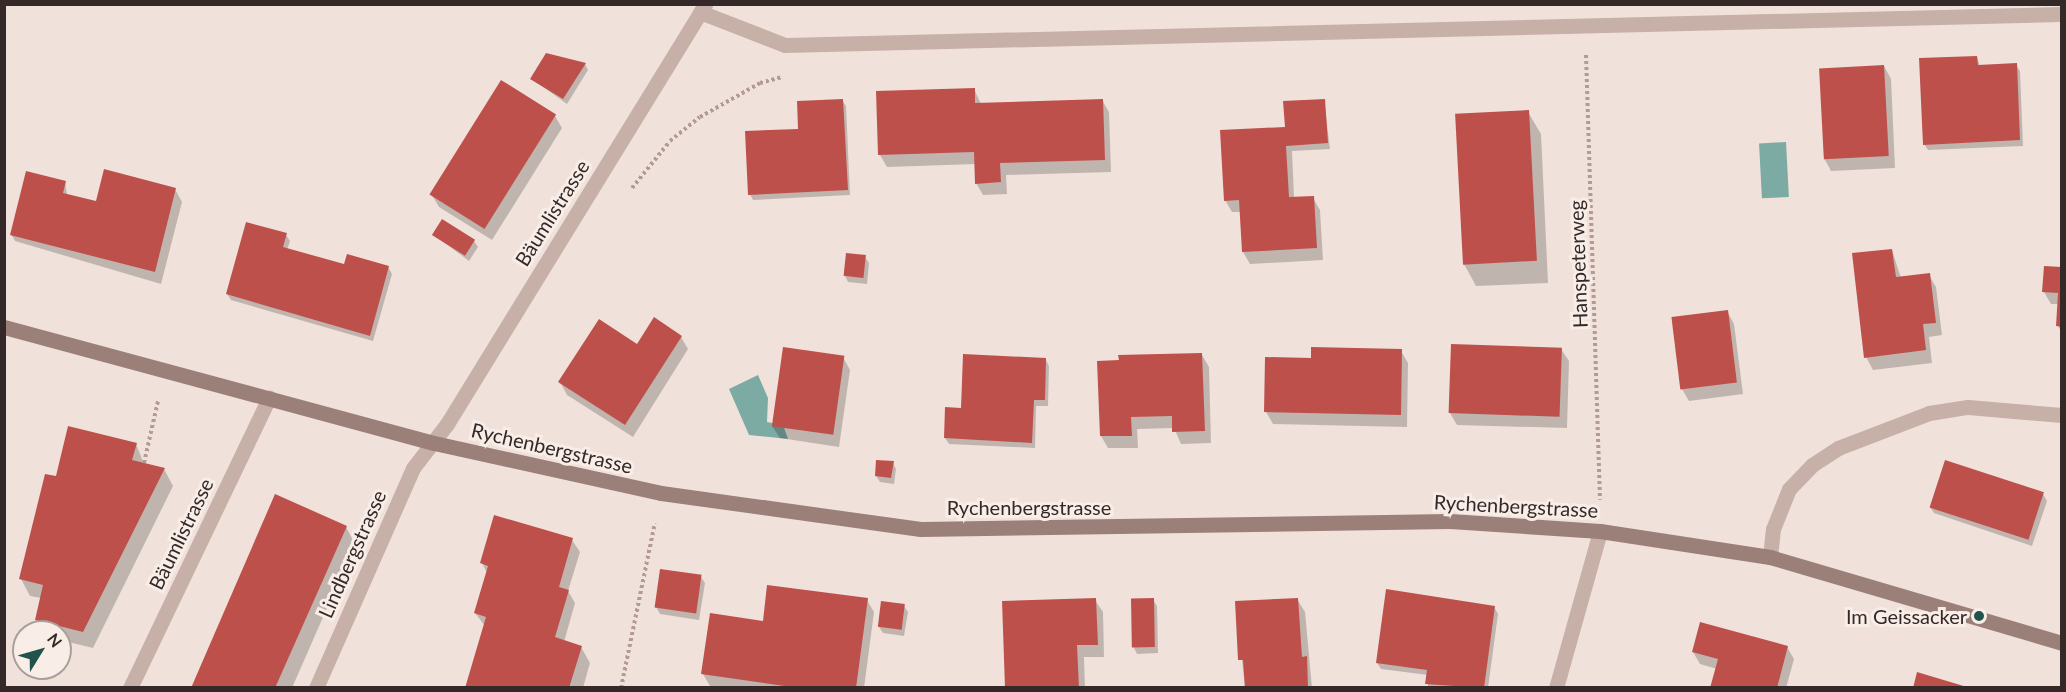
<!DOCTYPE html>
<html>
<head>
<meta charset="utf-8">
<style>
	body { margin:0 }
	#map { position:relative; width:2066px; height:692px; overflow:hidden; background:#f0e2db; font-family:Lato,sans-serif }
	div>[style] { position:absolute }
	.water>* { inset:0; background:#7caba4; transform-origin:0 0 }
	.shadow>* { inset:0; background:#0003 }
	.building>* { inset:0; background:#be504b; transform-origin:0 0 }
	.path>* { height:4px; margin-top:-2px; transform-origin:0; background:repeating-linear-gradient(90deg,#b39a92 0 3px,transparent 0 6px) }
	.street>* { height:15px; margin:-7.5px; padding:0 7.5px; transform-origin:7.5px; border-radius:7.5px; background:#c7b0a8 }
	.secondary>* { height:15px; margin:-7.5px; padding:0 7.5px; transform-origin:7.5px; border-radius:7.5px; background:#9b7f79 }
	.dots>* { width:16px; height:16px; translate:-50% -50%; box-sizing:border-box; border:3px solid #f8ede7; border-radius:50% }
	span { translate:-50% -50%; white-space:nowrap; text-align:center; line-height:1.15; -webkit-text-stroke:6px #f8ede7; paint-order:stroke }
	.street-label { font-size:20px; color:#342928 }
	.poi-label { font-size:20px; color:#342928 }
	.right { translate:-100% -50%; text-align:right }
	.frame { position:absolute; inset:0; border:6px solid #342928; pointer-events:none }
	.north { position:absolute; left:12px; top:620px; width:60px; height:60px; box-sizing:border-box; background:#f8ede7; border:2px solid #aa9f9b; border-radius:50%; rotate:53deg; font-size:16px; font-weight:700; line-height:24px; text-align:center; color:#342928 }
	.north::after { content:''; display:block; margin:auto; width:21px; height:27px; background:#20534c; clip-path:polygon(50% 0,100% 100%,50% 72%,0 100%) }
</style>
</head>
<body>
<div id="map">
	<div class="water">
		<i style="left:1786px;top:142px;width:55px;height:27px;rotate:87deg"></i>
		<i style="clip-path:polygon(758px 375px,768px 398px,767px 422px,783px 425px,788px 439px,749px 435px,729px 389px)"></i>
	</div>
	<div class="shadow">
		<i style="clip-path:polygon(1977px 57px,1980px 67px,2016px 65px,2020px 71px,2023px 146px,1928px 150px,1924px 144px)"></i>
		<i style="clip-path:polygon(585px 64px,588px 70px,567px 104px,532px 79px)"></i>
		<i style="clip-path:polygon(1884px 66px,1891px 79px,1895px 168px,1831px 171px,1824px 158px)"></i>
		<i style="clip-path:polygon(974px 89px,981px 104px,1102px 100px,1109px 112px,1111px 172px,1006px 175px,1007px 194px,983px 195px,976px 183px,976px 164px,887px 167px,880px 155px)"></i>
		<i style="clip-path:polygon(842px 100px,846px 106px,850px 195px,753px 200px,750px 194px,800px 130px)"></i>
		<i style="clip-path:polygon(1324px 100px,1330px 149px,1292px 151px,1294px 198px,1313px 198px,1320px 210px,1323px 260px,1250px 264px,1243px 252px,1241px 212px,1232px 212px,1225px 200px,1286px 128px)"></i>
		<i style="clip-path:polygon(1528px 112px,1541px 134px,1548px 283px,1476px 286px,1464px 264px)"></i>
		<i style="clip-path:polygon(555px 116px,562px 128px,492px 240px,439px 207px,432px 195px)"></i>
		<i style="clip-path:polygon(65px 182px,67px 195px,95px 202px,175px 189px,182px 202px,161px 284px,15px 241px,11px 234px)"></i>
		<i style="clip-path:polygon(286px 235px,290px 241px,287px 250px,345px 266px,388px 267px,392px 274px,373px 341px,231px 300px,227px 294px)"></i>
		<i style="clip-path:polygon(434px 235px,474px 241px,478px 247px,469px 261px)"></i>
		<i style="clip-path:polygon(1892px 250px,1901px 278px,1929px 275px,1936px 287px,1942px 335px,1929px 337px,1932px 363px,1873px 370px,1866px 357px)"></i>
		<i style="clip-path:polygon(865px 257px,869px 263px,867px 284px,848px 282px,845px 276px)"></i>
		<i style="clip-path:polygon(2062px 268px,2062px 333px,2058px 326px,2059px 304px,2051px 304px,2044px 292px)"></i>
		<i style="clip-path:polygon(1727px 311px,1734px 324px,1743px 394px,1689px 401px,1682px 389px,1673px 319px)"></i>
		<i style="clip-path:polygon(681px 337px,688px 349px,633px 437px,567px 395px,560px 382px,638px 346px)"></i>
		<i style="clip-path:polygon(1561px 349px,1569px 361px,1567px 428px,1457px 425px,1450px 413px)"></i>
		<i style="clip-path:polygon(1401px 351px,1408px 363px,1407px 427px,1273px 424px,1266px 412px,1266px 359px,1312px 360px)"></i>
		<i style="clip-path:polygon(1202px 355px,1209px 367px,1211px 443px,1181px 444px,1174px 428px,1137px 429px,1138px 448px,1108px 448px,1101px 436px)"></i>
		<i style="clip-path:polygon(843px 357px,850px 370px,839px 447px,780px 438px,772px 426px)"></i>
		<i style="clip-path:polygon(1046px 360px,1049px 366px,1048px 406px,1036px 406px,1035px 448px,949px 444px,945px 438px,962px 409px)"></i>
		<i style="clip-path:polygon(136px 444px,144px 464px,164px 469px,173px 486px,93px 648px,60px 640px,60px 632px,43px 632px,36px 620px,41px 598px,30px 596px,21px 579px,57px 478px)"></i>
		<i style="clip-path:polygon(893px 463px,896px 469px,894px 484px,880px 482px,876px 476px)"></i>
		<i style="clip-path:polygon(2043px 494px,2047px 501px,2032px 546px,1934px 513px,1930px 507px)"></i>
		<i style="clip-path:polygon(346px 527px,355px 544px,292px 688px,193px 688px)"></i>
		<i style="clip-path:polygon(572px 540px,580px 552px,568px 591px,575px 603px,564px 642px,581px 647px,590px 663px,583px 688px,467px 688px,485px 626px,475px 613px,487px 573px,482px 563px)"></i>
		<i style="clip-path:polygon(701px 577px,705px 583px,699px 620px,660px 614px,656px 607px)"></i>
		<i style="clip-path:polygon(1297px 599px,1305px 612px,1312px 688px,1245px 688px,1236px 602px)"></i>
		<i style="clip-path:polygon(867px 600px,874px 612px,864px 688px,719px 688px,710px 686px,703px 674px,764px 623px)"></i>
		<i style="clip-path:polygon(1095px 600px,1103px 612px,1104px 657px,1084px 657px,1085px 688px,1007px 688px)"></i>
		<i style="clip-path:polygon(1153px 600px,1157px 606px,1158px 653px,1137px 654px,1134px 648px)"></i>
		<i style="clip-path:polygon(904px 606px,908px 612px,904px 636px,883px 633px,879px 627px)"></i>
		<i style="clip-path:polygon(1494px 607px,1498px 614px,1488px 688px,1428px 688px,1428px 675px,1381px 669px,1377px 663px)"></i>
		<i style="clip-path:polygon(1787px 647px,1794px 659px,1786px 688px,1712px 688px,1717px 669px,1700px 664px,1693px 652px)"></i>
	</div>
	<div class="building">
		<i style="clip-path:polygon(546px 53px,586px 63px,563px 99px,530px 79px)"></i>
		<i style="clip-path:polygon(1977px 56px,1978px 65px,2017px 63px,2020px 140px,1923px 145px,1919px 58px)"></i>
		<i style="left:1884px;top:65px;width:91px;height:65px;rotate:87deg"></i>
		<i style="left:501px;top:80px;width:65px;height:135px;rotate:32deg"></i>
		<i style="clip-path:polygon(975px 88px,975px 103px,1103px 99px,1105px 160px,1000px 163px,1001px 182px,975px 184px,974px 152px,878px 155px,876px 91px)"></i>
		<i style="clip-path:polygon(843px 99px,848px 190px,748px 195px,745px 131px,798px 129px,797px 101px)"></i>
		<i style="clip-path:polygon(1325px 99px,1328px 143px,1286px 146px,1289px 197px,1314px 196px,1317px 248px,1242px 252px,1239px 200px,1224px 201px,1220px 130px,1285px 127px,1283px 101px)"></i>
		<i style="left:1529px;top:110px;width:151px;height:74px;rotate:87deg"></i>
		<i style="clip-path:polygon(104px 169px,176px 188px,155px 272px,10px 235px,26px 171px,66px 181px,63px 193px,96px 201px)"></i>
		<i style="left:442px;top:219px;width:39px;height:19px;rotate:32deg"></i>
		<i style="clip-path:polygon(246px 222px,287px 233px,283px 247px,344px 264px,347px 254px,389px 266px,370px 336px,226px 294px)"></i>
		<i style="clip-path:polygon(1892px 249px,1896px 277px,1930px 273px,1936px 323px,1923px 324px,1926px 350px,1864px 358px,1852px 253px)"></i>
		<i style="left:846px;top:253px;width:20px;height:23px;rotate:6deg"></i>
		<i style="clip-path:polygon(2044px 266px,2062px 267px,2062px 327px,2056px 326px,2058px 293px,2042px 292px)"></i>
		<i style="left:1728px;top:310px;width:73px;height:57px;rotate:83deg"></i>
		<i style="clip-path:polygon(654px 317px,682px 336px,625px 425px,558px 382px,599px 319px,637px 344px)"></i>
		<i style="left:1451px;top:344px;width:111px;height:69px;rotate:2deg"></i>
		<i style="left:783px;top:347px;width:62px;height:80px;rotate:8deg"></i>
		<i style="clip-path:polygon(1311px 347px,1402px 349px,1401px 415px,1264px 412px,1265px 357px,1311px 358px)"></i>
		<i style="clip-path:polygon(1202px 353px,1205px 431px,1172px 432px,1172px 416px,1131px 417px,1132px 436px,1100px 436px,1097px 361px,1119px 360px,1118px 355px)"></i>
		<i style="clip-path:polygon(963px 354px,1046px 358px,1045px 400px,1034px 400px,1032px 443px,944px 438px,945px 407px,961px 408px)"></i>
		<i style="clip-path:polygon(68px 426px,137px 443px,132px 460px,165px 468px,83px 632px,35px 620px,43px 585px,19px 579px,45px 474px,56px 476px)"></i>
		<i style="clip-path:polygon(876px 460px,894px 461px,891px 478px,875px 476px)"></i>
		<i style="left:1945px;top:460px;width:104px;height:50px;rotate:18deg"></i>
		<i style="clip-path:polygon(275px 494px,347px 526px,275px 688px,191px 688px)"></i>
		<i style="clip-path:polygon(494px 515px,573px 538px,559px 587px,569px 590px,555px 637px,582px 646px,569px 688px,465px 688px,486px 617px,474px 613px,488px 566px,480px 563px)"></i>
		<i style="left:660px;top:569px;width:42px;height:39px;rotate:8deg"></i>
		<i style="clip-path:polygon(767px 585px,868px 598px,856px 688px,798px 688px,701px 674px,710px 613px,763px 621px)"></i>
		<i style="clip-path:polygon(1386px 589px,1495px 606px,1484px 688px,1425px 684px,1427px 670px,1376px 663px)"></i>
		<i style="clip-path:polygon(1096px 598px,1098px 645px,1077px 645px,1079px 688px,1005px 688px,1002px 601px)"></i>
		<i style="left:1154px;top:598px;width:49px;height:23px;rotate:89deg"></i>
		<i style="clip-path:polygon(1298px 598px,1302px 657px,1307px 656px,1308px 688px,1245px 688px,1243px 660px,1238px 660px,1235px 601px)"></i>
		<i style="left:881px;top:601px;width:24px;height:26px;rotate:7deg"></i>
		<i style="clip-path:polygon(1700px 622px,1788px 646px,1777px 688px,1710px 688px,1718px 659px,1692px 652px)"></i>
		<i style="clip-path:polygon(1917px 672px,1967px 687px,1967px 688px,1913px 688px)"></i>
	</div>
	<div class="path">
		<i style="left:1586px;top:55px;width:445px;rotate:88.2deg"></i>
		<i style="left:632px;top:188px;width:60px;rotate:-51deg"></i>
		<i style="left:670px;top:141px;width:38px;rotate:-39deg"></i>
		<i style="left:700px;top:117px;width:69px;rotate:-29.5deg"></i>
		<i style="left:760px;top:83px;width:23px;rotate:-15deg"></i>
		<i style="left:144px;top:463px;width:64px;rotate:-77.3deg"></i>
		<i style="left:621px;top:688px;width:168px;rotate:-78.4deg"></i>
	</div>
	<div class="street">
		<i style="left:700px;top:12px;width:91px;rotate:21.2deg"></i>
		<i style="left:785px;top:45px;width:1277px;rotate:-1.39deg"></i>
		<i style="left:1770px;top:557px;width:28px;rotate:-84deg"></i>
		<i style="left:1773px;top:529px;width:43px;rotate:-68.2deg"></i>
		<i style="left:1789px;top:489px;width:33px;rotate:-46deg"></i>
		<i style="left:1812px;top:465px;width:31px;rotate:-33deg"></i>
		<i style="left:1838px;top:448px;width:97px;rotate:-21deg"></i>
		<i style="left:1929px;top:413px;width:39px;rotate:-9deg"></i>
		<i style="left:1968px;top:407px;width:94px;rotate:4.9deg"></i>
		<i style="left:130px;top:688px;width:322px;rotate:-64.4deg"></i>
		<i style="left:316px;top:688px;width:240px;rotate:-66.2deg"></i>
		<i style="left:413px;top:468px;width:56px;rotate:-52.3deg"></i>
		<i style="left:447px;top:424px;width:493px;rotate:-58.4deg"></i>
		<i style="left:1556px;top:688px;width:163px;rotate:-74.3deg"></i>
	</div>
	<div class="secondary">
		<i style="left:4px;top:327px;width:445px;rotate:15.1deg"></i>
		<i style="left:434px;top:443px;width:232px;rotate:12.4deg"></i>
		<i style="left:661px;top:493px;width:262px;rotate:7.9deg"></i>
		<i style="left:921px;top:529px;width:529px;rotate:-0.87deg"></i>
		<i style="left:1450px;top:521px;width:150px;rotate:3.8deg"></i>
		<i style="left:1600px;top:531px;width:172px;rotate:8.7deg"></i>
		<i style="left:1770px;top:557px;width:304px;rotate:16.4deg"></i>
	</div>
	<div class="dots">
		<i style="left:1979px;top:616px;background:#20534c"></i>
	</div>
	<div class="street-label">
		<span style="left:552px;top:213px;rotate:-58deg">Bäumlistrasse</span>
		<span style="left:1578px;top:264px;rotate:-92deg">Hanspeterweg</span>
		<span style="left:552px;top:448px;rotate:13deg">Rychenbergstrasse</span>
		<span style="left:1516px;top:506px;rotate:3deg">Rychenbergstrasse</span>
		<span style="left:1029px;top:507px">Rychenbergstrasse</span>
		<span style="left:181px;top:534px;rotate:-64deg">Bäumlistrasse</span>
		<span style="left:352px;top:554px;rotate:-66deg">Lindbergstrasse</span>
	</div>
	<div class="poi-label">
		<span class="right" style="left:1967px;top:616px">Im Geissacker</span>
	</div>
	<div class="frame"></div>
	<div class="north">N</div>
</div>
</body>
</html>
